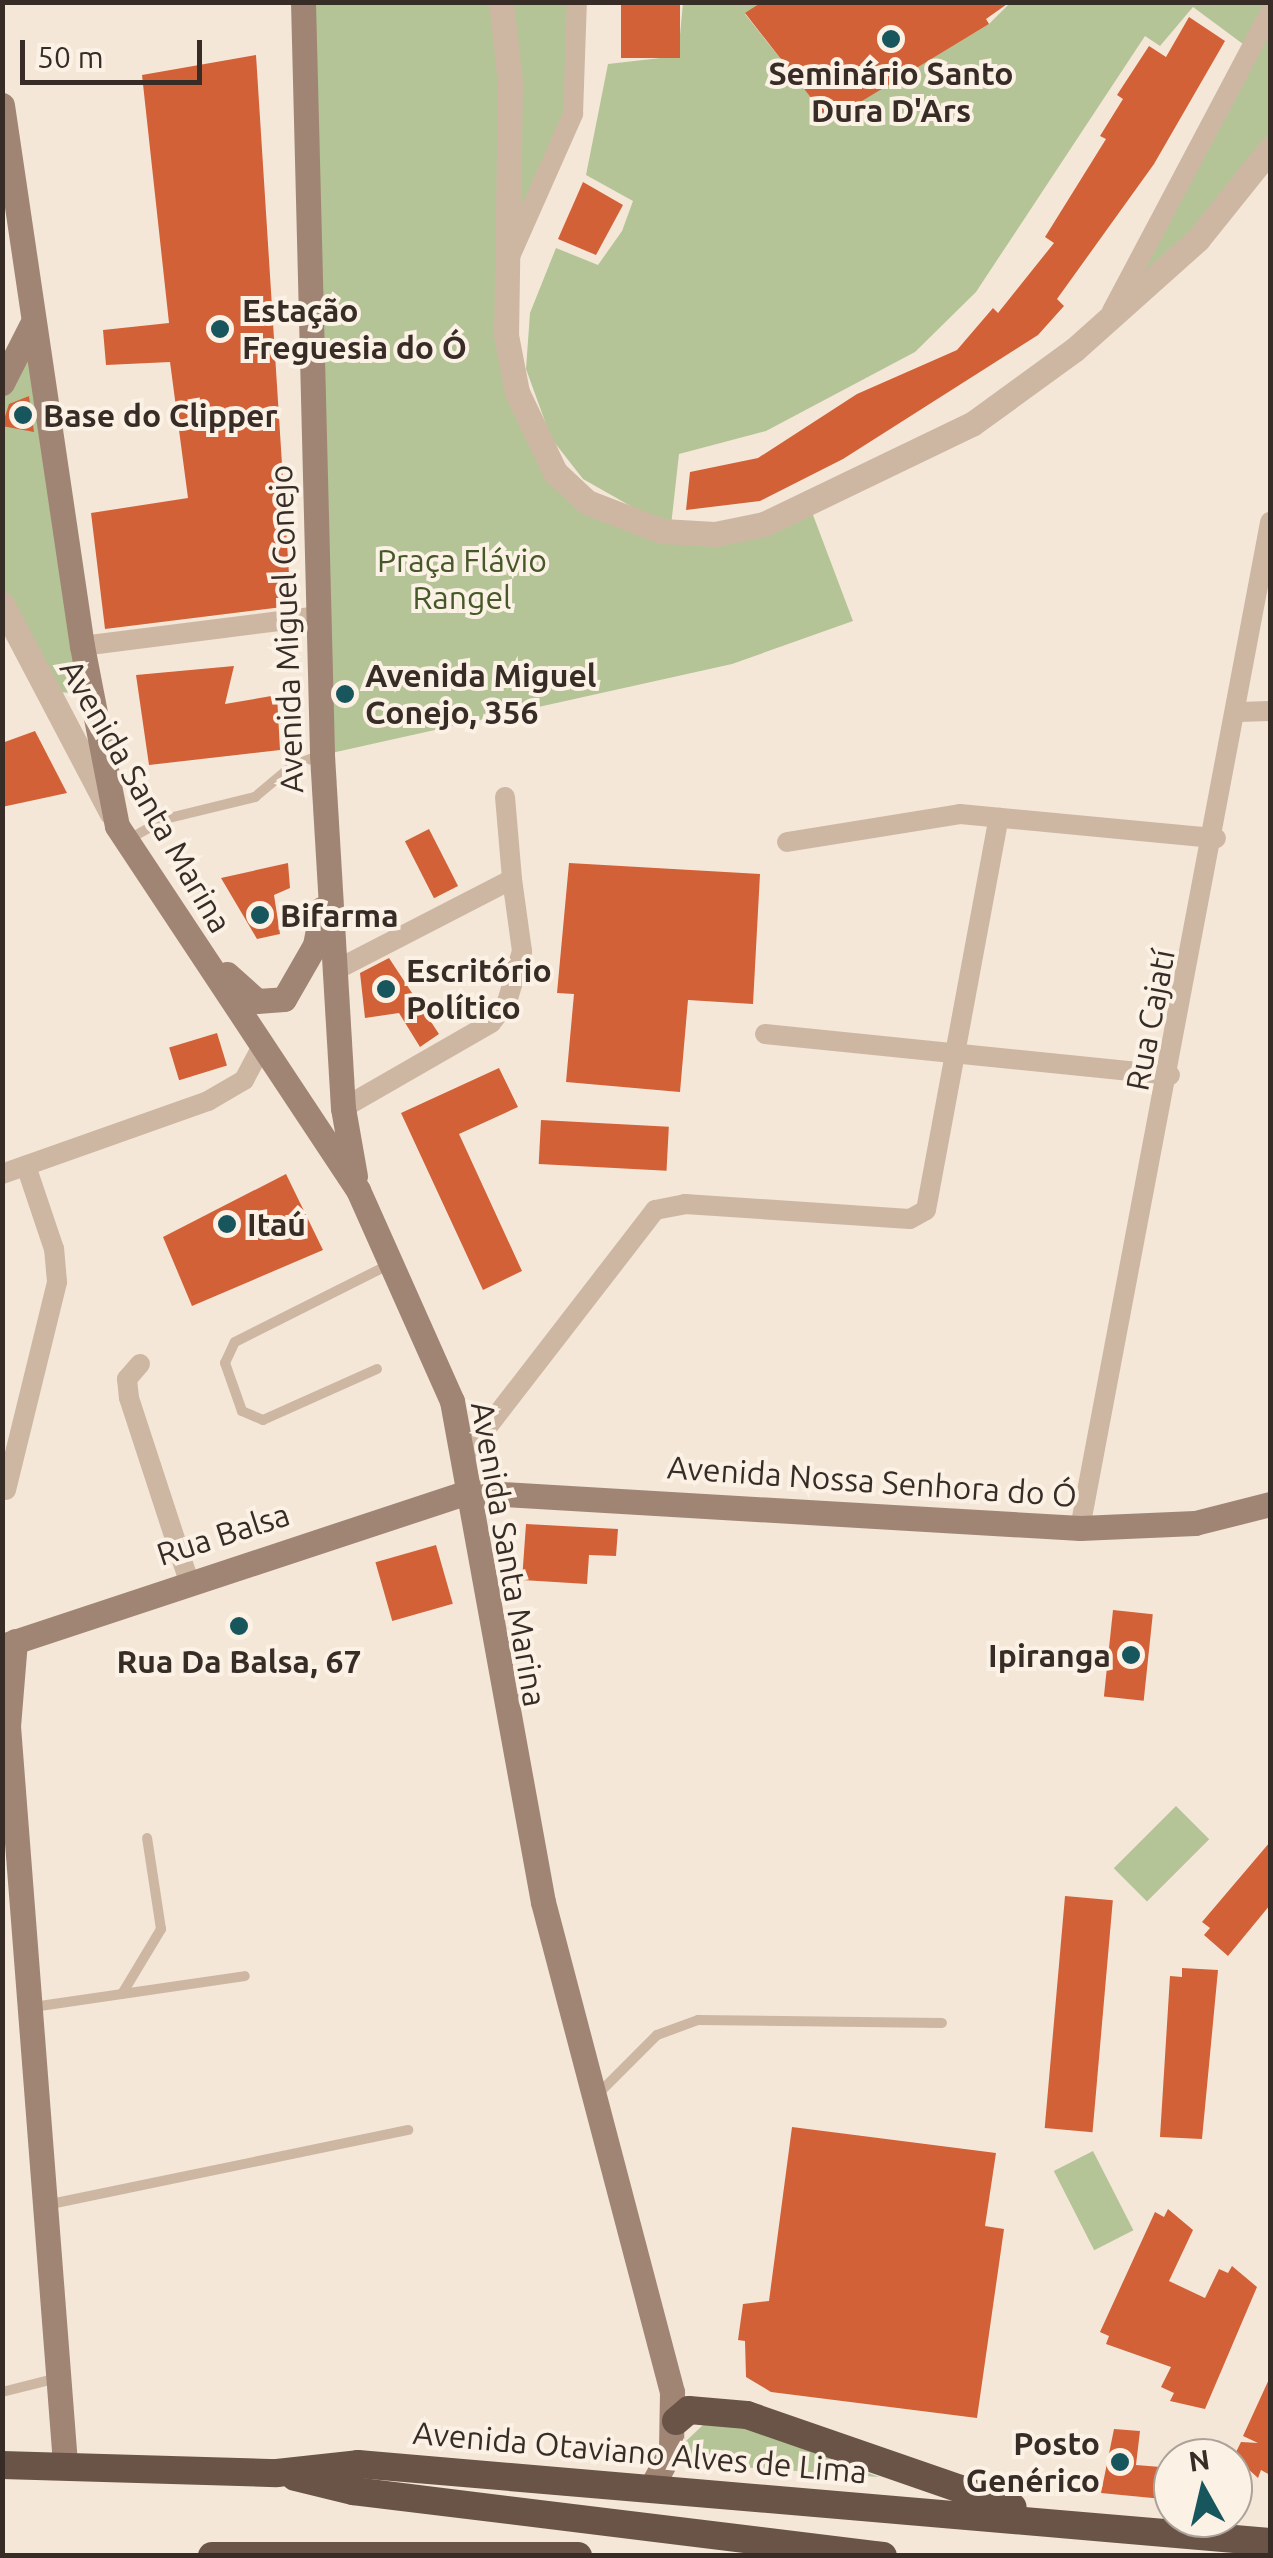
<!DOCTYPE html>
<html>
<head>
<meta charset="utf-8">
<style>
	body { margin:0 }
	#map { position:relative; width:1273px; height:2558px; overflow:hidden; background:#f4e7d8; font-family:Ubuntu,sans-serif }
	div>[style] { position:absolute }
	.green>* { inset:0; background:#b4c497; transform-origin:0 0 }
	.building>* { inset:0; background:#d26138; transform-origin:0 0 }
	.service>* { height:10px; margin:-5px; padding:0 5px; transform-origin:5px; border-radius:5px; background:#cdb7a3 }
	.minor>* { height:20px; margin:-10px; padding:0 10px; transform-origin:10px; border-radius:10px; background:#cdb7a3 }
	.tertiary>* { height:25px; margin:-12.5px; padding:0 12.5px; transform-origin:12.5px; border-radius:12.5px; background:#cdb7a3 }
	.secondary>* { height:25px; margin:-12.5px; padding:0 12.5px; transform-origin:12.5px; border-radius:12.5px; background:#a18574 }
	.trunk>* { height:28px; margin:-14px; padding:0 14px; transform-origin:14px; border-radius:14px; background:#6a5448 }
	.dots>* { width:28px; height:28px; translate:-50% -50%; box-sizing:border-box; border:5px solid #fbf1e5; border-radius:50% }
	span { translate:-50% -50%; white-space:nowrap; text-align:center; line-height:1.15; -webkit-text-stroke:8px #fbf1e5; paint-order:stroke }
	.poi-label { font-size:32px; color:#372c26; font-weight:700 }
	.left { translate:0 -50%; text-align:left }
	.right { translate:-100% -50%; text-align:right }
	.park-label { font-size:32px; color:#455827 }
	.street-label { font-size:32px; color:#372c26 }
	.frame { position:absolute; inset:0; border:5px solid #372c26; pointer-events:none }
	.north { position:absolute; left:1153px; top:2438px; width:100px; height:100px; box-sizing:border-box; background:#fbf1e5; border:2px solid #ada299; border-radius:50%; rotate:352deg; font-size:28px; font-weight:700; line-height:40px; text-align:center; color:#372c26 }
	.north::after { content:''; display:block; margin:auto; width:35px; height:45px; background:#17565d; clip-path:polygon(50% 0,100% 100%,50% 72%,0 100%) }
	.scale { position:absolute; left:20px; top:40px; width:182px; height:45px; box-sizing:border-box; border:5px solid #372c26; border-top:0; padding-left:12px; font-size:30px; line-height:35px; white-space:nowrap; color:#372c26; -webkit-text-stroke:8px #fbf1e5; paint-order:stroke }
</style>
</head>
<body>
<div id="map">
	<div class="green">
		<i style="clip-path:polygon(307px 3px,577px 3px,573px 114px,507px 263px,517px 392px,587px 502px,634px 508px,583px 479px,551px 438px,526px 369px,530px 313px,556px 248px,598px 265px,622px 231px,633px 201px,586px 175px,608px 64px,678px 56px,683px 3px,762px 3px,745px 14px,829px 120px,989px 24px,1010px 3px,1270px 3px,1270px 149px,1107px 321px,1247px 47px,1193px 7px,1160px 46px,1145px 36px,976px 292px,915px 352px,766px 431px,679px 454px,671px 526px,715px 534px,810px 507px,853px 621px,732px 664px,327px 754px)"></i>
		<i style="clip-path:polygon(33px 322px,82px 693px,48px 692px,3px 604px,3px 374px)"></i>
		<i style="left:1176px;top:1806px;width:47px;height:88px;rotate:45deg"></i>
		<i style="left:1093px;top:2151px;width:89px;height:44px;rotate:63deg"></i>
		<i style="clip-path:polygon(704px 2424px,746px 2427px,879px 2477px,686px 2463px,685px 2442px)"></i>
	</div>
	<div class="building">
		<i style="left:621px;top:2px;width:59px;height:56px"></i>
		<i style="clip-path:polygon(762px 2px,1010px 2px,986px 19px,989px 24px,829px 121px,745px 13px)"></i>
		<i style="clip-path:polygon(1189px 17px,1225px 41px,1154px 164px,1057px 299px,1064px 306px,1038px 335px,843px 459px,760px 501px,686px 510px,690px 472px,758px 458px,857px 394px,957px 350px,993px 308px,998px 313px,1054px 243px,1045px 237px,1106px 139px,1100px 136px,1123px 99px,1117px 95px,1149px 46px,1166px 57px)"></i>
		<i style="clip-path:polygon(256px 55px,291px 606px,105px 629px,91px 513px,188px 498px,170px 362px,106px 365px,103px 330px,169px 323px,142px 75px)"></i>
		<i style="clip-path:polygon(583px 182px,623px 205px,596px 255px,558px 239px)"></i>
		<i style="clip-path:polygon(29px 396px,34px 432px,2px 426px,9px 404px)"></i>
		<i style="clip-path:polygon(234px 666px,225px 704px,277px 695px,280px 750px,149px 765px,136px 675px)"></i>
		<i style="clip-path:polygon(35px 731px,67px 793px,2px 807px,2px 743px)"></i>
		<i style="left:429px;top:829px;width:64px;height:27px;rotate:63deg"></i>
		<i style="clip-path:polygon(288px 863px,290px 888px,274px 895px,280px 934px,257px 939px,221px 878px)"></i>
		<i style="clip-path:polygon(569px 863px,760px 874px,753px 1004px,688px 1000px,680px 1092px,566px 1082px,574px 994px,557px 993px)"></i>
		<i style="clip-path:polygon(389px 958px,439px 1034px,420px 1047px,399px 1013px,365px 1018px,360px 973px)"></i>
		<i style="left:217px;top:1033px;width:34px;height:50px;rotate:73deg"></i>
		<i style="clip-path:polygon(499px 1068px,518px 1107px,459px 1134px,522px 1271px,483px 1290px,401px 1113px)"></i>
		<i style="left:541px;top:1120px;width:128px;height:44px;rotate:3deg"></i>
		<i style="clip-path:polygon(286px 1174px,323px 1250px,192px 1306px,163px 1237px)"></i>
		<i style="clip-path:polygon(526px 1524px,618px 1529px,616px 1556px,589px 1555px,587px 1584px,522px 1580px)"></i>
		<i style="left:436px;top:1545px;width:61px;height:63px;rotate:74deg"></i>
		<i style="left:1113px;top:1610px;width:40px;height:87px;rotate:6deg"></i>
		<i style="clip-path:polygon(1270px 1842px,1270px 1905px,1228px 1956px,1204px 1935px,1210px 1928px,1202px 1922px)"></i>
		<i style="left:1065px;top:1896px;width:48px;height:233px;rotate:5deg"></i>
		<i style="clip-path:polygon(1182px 1968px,1218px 1970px,1202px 2139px,1160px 2137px,1170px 1976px,1182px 1977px)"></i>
		<i style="clip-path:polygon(792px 2127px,996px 2153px,985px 2226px,1004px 2229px,977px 2418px,771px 2392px,746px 2377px,745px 2341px,738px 2340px,743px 2304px,769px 2301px)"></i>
		<i style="clip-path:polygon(1168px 2209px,1193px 2230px,1169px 2281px,1205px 2298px,1219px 2269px,1228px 2273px,1232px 2266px,1257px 2287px,1205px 2409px,1170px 2401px,1174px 2393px,1161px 2387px,1171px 2367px,1106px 2344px,1109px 2336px,1100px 2332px,1155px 2212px,1164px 2217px)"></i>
		<i style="clip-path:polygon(1270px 2377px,1270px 2475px,1261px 2470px,1258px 2478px,1234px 2456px,1241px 2442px,1258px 2443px,1243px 2436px)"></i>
		<i style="clip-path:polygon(1114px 2429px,1140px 2431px,1136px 2465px,1173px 2468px,1173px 2500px,1101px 2493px)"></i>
	</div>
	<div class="service">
		<i style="left:129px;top:839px;width:41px;rotate:-29.1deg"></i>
		<i style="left:165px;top:819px;width:93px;rotate:-13.7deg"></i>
		<i style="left:255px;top:797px;width:48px;rotate:-40deg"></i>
		<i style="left:292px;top:766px;width:31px;rotate:-21deg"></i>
		<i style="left:377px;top:1369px;width:125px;rotate:155.9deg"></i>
		<i style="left:263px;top:1420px;width:23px;rotate:-157deg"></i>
		<i style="left:242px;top:1411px;width:51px;rotate:-109.5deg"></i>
		<i style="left:225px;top:1363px;width:23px;rotate:-65deg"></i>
		<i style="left:235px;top:1342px;width:171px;rotate:-26.7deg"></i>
		<i style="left:122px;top:1994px;width:76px;rotate:-59deg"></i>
		<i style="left:161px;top:1929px;width:92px;rotate:-98.7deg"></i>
		<i style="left:33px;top:2007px;width:214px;rotate:-8.3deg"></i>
		<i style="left:599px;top:2093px;width:82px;rotate:-45deg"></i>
		<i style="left:657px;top:2035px;width:44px;rotate:-20.1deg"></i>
		<i style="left:698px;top:2020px;width:244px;rotate:0.7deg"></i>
		<i style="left:46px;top:2205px;width:370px;rotate:-11.7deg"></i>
		<i style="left:2px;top:2392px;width:58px;rotate:-14deg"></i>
	</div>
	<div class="minor">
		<i style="left:508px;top:261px;width:161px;rotate:-66.1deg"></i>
		<i style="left:573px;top:114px;width:112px;rotate:-88deg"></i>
		<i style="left:1112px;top:311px;width:338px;rotate:-62.1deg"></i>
		<i style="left:82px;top:646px;width:241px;rotate:-7.2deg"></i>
		<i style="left:1238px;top:712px;width:32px;rotate:-2deg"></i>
		<i style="left:505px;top:797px;width:82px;rotate:85.1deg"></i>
		<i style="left:787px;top:842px;width:175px;rotate:-9.2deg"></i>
		<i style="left:960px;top:814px;width:257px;rotate:5.4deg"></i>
		<i style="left:334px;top:971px;width:200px;rotate:-27.3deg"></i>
		<i style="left:512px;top:879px;width:73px;rotate:82.1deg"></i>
		<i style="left:522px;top:951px;width:53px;rotate:106.4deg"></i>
		<i style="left:507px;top:1002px;width:26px;rotate:127deg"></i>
		<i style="left:491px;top:1023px;width:171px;rotate:150.1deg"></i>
		<i style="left:765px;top:1034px;width:407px;rotate:5.8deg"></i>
		<i style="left:2px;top:1174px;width:219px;rotate:-19.5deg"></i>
		<i style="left:208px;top:1101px;width:42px;rotate:-30.3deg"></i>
		<i style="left:244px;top:1080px;width:40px;rotate:-62deg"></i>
		<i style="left:140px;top:1364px;width:20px;rotate:131deg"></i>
		<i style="left:127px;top:1379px;width:19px;rotate:84deg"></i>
		<i style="left:129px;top:1398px;width:190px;rotate:71.9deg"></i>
		<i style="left:462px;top:1460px;width:316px;rotate:-52.3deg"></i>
		<i style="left:655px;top:1210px;width:31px;rotate:-11deg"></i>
		<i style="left:685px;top:1204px;width:225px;rotate:3.8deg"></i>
		<i style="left:910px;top:1219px;width:18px;rotate:-29deg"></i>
		<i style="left:926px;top:1210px;width:399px;rotate:-79.5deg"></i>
		<i style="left:6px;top:1490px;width:214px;rotate:-76.2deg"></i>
		<i style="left:57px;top:1282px;width:33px;rotate:-95deg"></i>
		<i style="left:54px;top:1249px;width:88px;rotate:-108.6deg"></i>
		<i style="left:1080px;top:1528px;width:1024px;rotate:-79.3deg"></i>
	</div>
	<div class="tertiary">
		<i style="left:501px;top:2px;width:81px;rotate:83.6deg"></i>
		<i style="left:510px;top:82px;width:253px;rotate:90.9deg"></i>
		<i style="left:506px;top:335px;width:58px;rotate:79.1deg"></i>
		<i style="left:517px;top:392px;width:89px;rotate:64.6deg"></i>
		<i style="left:555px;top:472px;width:44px;rotate:43.2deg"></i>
		<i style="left:587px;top:502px;width:80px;rotate:21.1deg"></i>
		<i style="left:662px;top:531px;width:53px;rotate:3.2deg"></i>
		<i style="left:715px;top:534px;width:50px;rotate:-11.5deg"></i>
		<i style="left:764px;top:524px;width:231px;rotate:-25.7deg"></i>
		<i style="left:972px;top:424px;width:126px;rotate:-36deg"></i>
		<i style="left:1074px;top:350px;width:166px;rotate:-41.8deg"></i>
		<i style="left:1198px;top:239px;width:115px;rotate:-51.3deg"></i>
		<i style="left:2px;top:604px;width:235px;rotate:62.3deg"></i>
	</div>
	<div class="secondary">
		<i style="left:303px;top:2px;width:753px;rotate:88.55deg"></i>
		<i style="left:322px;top:755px;width:354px;rotate:86.6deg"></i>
		<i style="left:343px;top:1108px;width:69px;rotate:80deg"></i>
		<i style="left:2px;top:105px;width:547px;rotate:81.59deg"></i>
		<i style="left:82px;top:646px;width:183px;rotate:79deg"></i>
		<i style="left:117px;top:826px;width:437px;rotate:56.5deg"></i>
		<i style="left:358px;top:1190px;width:231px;rotate:66deg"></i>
		<i style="left:452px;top:1401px;width:509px;rotate:79.71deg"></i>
		<i style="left:543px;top:1902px;width:507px;rotate:75.25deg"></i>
		<i style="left:672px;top:2392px;width:59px;rotate:91deg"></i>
		<i style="left:671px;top:2451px;width:43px;rotate:118.9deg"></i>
		<i style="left:2px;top:383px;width:68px;rotate:-63.1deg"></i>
		<i style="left:227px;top:974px;width:40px;rotate:42deg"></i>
		<i style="left:257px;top:1001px;width:27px;rotate:-4deg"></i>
		<i style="left:284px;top:999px;width:62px;rotate:-60.1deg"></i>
		<i style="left:315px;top:945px;width:37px;rotate:-79deg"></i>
		<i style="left:15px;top:1641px;width:85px;rotate:94.7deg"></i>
		<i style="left:8px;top:1726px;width:740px;rotate:85.58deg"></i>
		<i style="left:2px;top:1646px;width:491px;rotate:-18.3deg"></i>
		<i style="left:468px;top:1492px;width:613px;rotate:3.37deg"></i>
		<i style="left:1080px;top:1528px;width:115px;rotate:-2.5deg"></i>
		<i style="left:1195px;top:1523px;width:77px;rotate:-14.2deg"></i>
	</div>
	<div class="trunk">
		<i style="left:676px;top:2421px;width:17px;rotate:-40deg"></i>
		<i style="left:689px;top:2410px;width:58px;rotate:4.9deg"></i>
		<i style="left:747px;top:2415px;width:281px;rotate:19.1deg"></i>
		<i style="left:2px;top:2465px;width:275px;rotate:1.7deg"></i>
		<i style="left:277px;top:2473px;width:81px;rotate:-6.3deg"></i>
		<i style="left:358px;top:2464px;width:915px;rotate:4.89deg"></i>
		<i style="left:295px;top:2477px;width:60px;rotate:13.6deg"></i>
		<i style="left:353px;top:2491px;width:534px;rotate:6.99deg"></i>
		<i style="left:212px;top:2556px;width:366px"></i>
	</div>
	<div class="dots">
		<i style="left:891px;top:39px;background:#17565d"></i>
		<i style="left:220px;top:329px;background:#17565d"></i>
		<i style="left:23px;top:415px;background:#17565d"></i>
		<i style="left:345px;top:694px;background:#17565d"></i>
		<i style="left:260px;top:915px;background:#17565d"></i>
		<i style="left:386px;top:989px;background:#17565d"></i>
		<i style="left:227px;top:1224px;background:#17565d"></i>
		<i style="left:239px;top:1626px;background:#17565d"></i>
		<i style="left:1131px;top:1655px;background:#17565d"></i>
		<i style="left:1120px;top:2462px;background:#17565d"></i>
	</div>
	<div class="poi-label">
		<span style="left:891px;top:92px">Seminário Santo<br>Dura D'Ars</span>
		<span class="left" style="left:242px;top:329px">Estação<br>Freguesia do Ó</span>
		<span class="left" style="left:43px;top:415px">Base do Clipper</span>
		<span class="left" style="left:365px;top:694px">Avenida Miguel<br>Conejo, 356</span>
		<span class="left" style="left:280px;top:915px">Bifarma</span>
		<span class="left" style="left:406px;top:989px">Escritório<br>Político</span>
		<span class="left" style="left:247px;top:1224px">Itaú</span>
		<span class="right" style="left:1111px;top:1655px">Ipiranga</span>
		<span style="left:239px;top:1661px">Rua Da Balsa, 67</span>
		<span class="right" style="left:1100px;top:2462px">Posto<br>Genérico</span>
	</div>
	<div class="park-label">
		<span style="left:462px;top:579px">Praça Flávio<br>Rangel</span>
	</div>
	<div class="street-label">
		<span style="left:286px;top:629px;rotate:-92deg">Avenida Miguel Conejo</span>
		<span style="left:146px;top:796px;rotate:60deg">Avenida Santa Marina</span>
		<span style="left:1150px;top:1020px;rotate:-79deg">Rua Cajatí</span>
		<span style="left:872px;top:1481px;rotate:4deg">Avenida Nossa Senhora do Ó</span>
		<span style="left:223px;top:1534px;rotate:-18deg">Rua Balsa</span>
		<span style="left:509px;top:1554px;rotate:80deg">Avenida Santa Marina</span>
		<span style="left:640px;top:2452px;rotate:5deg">Avenida Otaviano Alves de Lima</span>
	</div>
	<div class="frame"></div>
	<div class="north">N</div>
	<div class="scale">50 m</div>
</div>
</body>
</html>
